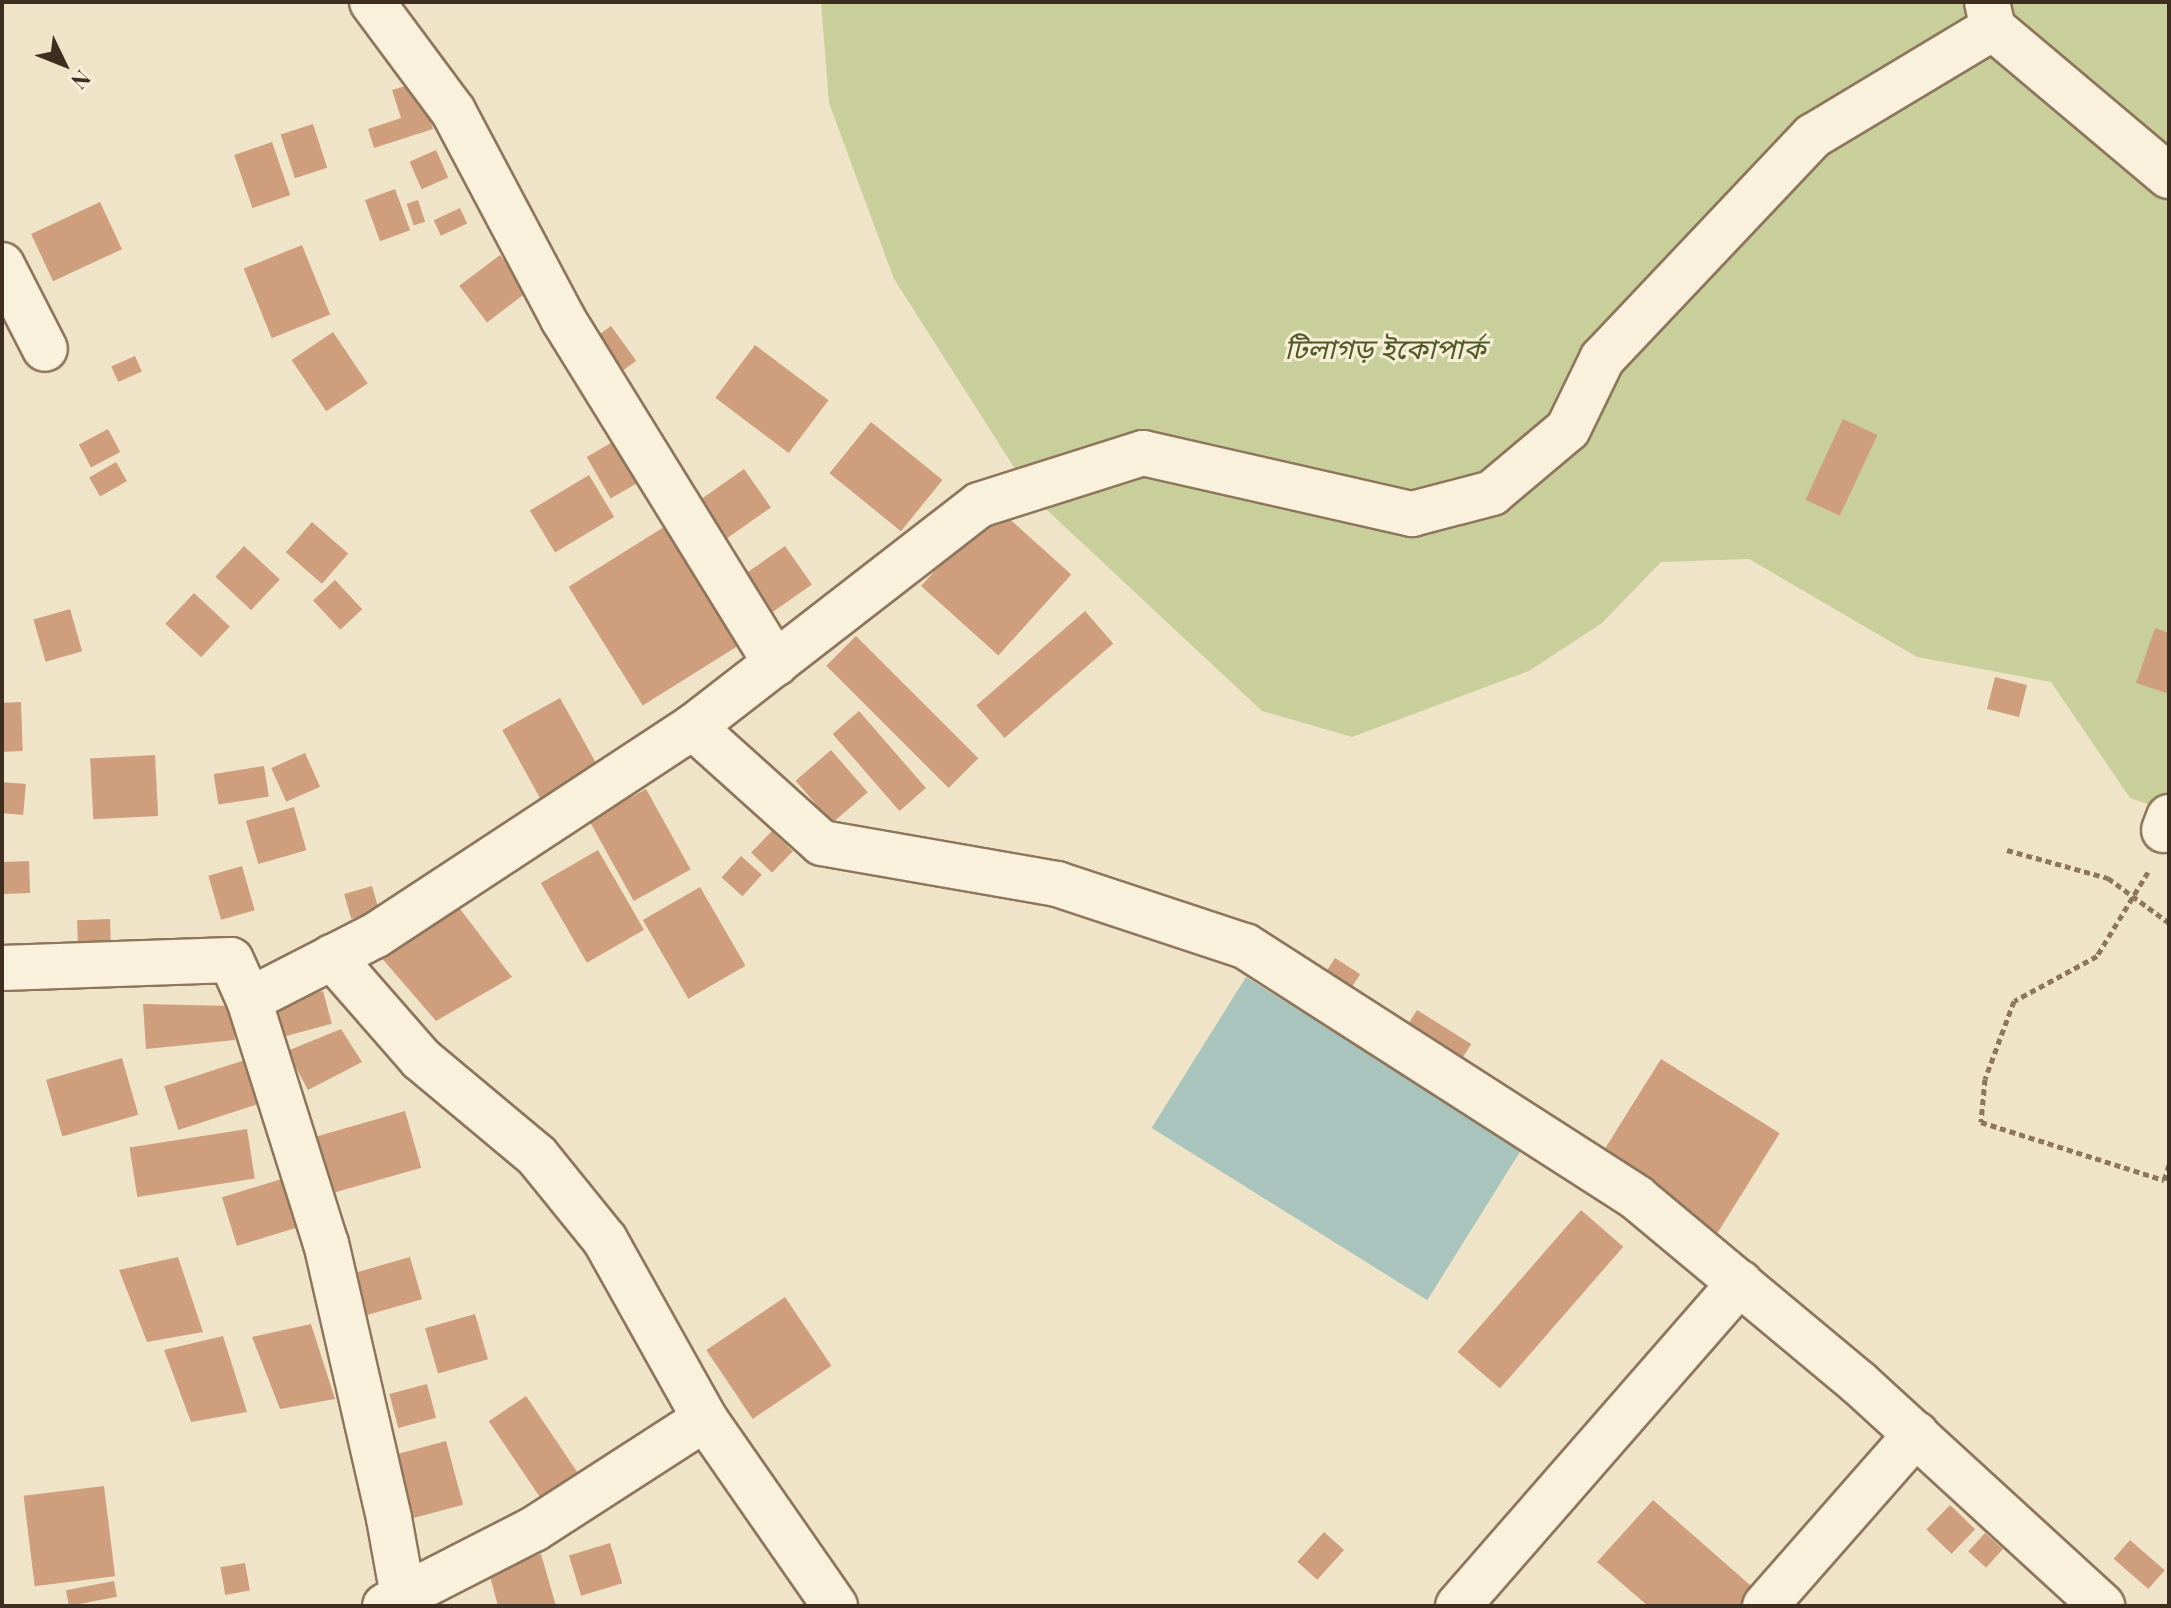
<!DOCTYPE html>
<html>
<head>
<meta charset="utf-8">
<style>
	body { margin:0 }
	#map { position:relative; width:2171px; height:1608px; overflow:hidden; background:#f0e4c8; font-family:"Playfair Display","Noto Sans Bengali",serif }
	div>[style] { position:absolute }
	.green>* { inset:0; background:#c9cf9b }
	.water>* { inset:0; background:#a9c4bc; transform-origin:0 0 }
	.building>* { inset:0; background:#cf9f7d; transform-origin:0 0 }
	.path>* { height:5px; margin-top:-2.5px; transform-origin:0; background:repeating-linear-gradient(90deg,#8d765c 0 6px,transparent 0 10px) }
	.roads { filter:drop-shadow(2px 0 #8d765c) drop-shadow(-2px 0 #8d765c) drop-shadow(0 2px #8d765c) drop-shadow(0 -2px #8d765c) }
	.minor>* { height:44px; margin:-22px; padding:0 22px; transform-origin:22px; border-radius:22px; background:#faf1dc }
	span { translate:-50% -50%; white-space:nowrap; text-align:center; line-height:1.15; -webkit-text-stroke:6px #f7eed8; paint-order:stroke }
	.park-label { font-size:28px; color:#4d5a26; font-style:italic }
	.frame { position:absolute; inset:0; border:4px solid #3d2e20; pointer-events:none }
	.north { position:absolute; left:24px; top:24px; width:80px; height:80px; -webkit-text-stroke:6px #f7eed8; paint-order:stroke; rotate:133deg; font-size:22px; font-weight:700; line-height:32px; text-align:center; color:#3d2e20 }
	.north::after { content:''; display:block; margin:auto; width:28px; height:36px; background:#3d2e20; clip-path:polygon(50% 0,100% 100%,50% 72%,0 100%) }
</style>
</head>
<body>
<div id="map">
	<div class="green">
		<i style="clip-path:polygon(821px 2px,2169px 2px,2169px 811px,2130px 798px,2051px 682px,1917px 657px,1749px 559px,1661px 562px,1602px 623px,1529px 671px,1352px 737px,1262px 711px,1033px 497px,894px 279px,829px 103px)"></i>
	</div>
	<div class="water">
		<i style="left:1246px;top:977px;width:325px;height:178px;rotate:32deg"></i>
	</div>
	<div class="building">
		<i style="clip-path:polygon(418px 82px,433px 129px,374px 148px,368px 129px,401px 118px,392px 90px)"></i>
		<i style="left:313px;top:124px;width:46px;height:34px;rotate:72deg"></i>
		<i style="left:272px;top:142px;width:56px;height:40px;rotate:71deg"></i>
		<i style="left:436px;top:150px;width:30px;height:29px;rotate:66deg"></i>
		<i style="left:395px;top:189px;width:44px;height:32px;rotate:70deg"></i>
		<i style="left:418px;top:200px;width:23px;height:12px;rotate:72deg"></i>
		<i style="left:100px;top:202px;width:52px;height:76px;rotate:65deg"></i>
		<i style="left:460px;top:208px;width:17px;height:29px;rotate:65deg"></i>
		<i style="left:302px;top:245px;width:75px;height:63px;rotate:68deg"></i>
		<i style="left:500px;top:255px;width:46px;height:51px;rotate:53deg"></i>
		<i style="left:611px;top:326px;width:43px;height:34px;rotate:54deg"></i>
		<i style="left:333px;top:332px;width:62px;height:50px;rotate:56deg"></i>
		<i style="left:755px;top:345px;width:92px;height:66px;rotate:37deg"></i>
		<i style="left:135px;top:356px;width:17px;height:26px;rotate:66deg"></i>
		<i style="left:1843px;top:419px;width:38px;height:89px;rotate:25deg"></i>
		<i style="left:871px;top:422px;width:92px;height:66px;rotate:39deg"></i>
		<i style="left:108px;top:429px;width:26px;height:33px;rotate:62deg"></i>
		<i style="left:623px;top:436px;width:48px;height:42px;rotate:60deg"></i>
		<i style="left:116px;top:462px;width:22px;height:31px;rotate:60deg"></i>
		<i style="left:744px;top:469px;width:47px;height:64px;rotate:55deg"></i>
		<i style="left:589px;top:475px;width:49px;height:69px;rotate:59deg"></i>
		<i style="left:994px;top:505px;width:104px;height:109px;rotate:42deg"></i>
		<i style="left:312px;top:522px;width:48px;height:40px;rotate:41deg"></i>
		<i style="left:672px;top:522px;width:140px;height:122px;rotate:58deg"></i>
		<i style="left:244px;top:546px;width:49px;height:42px;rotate:43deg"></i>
		<i style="left:785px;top:546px;width:47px;height:65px;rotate:55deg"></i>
		<i style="left:335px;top:580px;width:40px;height:30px;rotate:47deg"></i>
		<i style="left:194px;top:593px;width:49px;height:42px;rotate:43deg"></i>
		<i style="left:70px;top:609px;width:44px;height:38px;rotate:74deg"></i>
		<i style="left:1085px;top:611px;width:43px;height:144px;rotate:49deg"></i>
		<i style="clip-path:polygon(2155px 628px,2169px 633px,2169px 694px,2136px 683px)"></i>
		<i style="left:856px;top:636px;width:173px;height:42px;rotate:45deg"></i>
		<i style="left:1995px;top:677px;width:33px;height:33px;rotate:14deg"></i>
		<i style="left:560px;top:698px;width:92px;height:66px;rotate:61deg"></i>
		<i style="left:21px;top:702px;width:49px;height:19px;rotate:88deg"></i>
		<i style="left:859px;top:711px;width:102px;height:35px;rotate:49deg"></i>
		<i style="left:831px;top:750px;width:56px;height:47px;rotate:49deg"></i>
		<i style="left:305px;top:753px;width:37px;height:37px;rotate:66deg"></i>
		<i style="left:155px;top:755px;width:61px;height:65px;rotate:87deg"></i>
		<i style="left:264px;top:766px;width:31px;height:51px;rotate:81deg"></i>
		<i style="left:2px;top:782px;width:24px;height:31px;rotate:5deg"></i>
		<i style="left:646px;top:789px;width:92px;height:65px;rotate:61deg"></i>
		<i style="left:294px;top:807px;width:45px;height:50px;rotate:74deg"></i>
		<i style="left:772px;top:831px;width:29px;height:30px;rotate:44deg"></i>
		<i style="left:598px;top:850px;width:92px;height:66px;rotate:60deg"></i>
		<i style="left:741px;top:856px;width:28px;height:29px;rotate:42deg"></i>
		<i style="left:29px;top:861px;width:32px;height:27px;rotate:88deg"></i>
		<i style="left:242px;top:866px;width:46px;height:35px;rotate:74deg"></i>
		<i style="left:372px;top:886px;width:26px;height:29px;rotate:74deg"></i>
		<i style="left:700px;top:887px;width:91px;height:66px;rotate:60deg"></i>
		<i style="clip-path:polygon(454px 901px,512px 977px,436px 1021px,374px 949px)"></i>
		<i style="left:110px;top:919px;width:31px;height:33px;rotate:88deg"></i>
		<i style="left:1335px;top:958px;width:30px;height:33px;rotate:33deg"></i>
		<i style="left:323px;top:991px;width:34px;height:53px;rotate:75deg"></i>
		<i style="clip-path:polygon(143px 1004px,233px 1006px,235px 1040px,146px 1049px)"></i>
		<i style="left:1417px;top:1010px;width:64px;height:27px;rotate:32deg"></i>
		<i style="clip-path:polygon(341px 1029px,362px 1062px,308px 1090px,287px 1051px)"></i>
		<i style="left:122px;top:1058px;width:59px;height:79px;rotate:74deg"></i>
		<i style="left:1661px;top:1059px;width:140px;height:122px;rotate:32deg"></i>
		<i style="left:245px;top:1060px;width:46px;height:85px;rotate:72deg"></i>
		<i style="left:405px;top:1111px;width:59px;height:93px;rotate:74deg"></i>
		<i style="left:247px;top:1129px;width:50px;height:119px;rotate:81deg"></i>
		<i style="left:288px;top:1177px;width:51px;height:69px;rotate:73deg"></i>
		<i style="left:1581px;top:1210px;width:56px;height:188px;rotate:41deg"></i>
		<i style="clip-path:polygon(178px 1257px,203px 1332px,147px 1342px,119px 1270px)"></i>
		<i style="left:410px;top:1257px;width:44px;height:59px;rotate:74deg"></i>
		<i style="left:785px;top:1297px;width:83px;height:95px;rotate:56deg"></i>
		<i style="left:475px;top:1314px;width:47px;height:52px;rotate:74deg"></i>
		<i style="clip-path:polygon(311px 1324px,335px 1399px,280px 1409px,252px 1337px)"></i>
		<i style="clip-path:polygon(223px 1336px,247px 1412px,191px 1422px,164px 1350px)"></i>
		<i style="left:427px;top:1384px;width:35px;height:39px;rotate:75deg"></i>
		<i style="left:526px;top:1396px;width:98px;height:45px;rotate:56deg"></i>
		<i style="left:446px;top:1441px;width:66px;height:57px;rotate:75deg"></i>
		<i style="left:104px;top:1486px;width:91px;height:81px;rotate:83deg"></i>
		<i style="clip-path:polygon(1653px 1500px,1758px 1592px,1745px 1606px,1648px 1606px,1597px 1562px)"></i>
		<i style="left:1950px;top:1505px;width:35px;height:34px;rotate:44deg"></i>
		<i style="left:1324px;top:1532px;width:27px;height:40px;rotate:42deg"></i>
		<i style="left:1985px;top:1533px;width:24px;height:25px;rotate:42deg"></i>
		<i style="left:2130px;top:1540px;width:46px;height:25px;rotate:41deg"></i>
		<i style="left:610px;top:1543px;width:42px;height:43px;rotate:73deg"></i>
		<i style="clip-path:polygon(541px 1554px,556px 1606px,498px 1606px,488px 1569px)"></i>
		<i style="left:245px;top:1563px;width:28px;height:25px;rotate:80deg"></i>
		<i style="left:114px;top:1581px;width:16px;height:49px;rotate:79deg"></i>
	</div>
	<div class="path">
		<i style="left:2007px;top:850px;width:105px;rotate:15.5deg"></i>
		<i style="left:2108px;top:878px;width:76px;rotate:36.4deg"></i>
		<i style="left:2148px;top:872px;width:98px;rotate:121.3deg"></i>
		<i style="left:2097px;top:956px;width:94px;rotate:151.5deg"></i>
		<i style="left:2014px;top:1001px;width:83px;rotate:110.4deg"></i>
		<i style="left:1985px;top:1079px;width:43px;rotate:95.3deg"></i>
		<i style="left:1981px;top:1122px;width:192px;rotate:17.6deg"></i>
		<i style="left:2164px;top:1180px;width:16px;rotate:-72deg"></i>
	</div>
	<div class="roads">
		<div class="minor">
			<i style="left:372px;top:2px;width:136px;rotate:53.4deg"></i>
			<i style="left:453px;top:111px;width:235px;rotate:62.1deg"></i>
			<i style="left:563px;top:319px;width:405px;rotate:58.3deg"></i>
			<i style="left:1993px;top:28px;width:230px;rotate:40.1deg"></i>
			<i style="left:2px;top:265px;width:94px;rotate:62.9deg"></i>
			<i style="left:693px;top:727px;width:173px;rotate:42deg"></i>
			<i style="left:822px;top:843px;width:239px;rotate:9.9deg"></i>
			<i style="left:1057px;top:884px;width:198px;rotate:18.3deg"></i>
			<i style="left:1245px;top:946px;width:466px;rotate:32.7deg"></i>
			<i style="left:1637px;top:1198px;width:289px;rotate:39.8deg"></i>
			<i style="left:1859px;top:1383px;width:330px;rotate:42.5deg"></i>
			<i style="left:2164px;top:830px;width:14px;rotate:-69deg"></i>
			<i style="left:332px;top:957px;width:135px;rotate:48.9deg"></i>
			<i style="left:421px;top:1059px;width:151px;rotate:39.9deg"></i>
			<i style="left:537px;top:1156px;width:108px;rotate:51deg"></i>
			<i style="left:605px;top:1240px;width:205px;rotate:60.8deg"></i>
			<i style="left:705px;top:1419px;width:228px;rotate:55.2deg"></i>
			<i style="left:2px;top:968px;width:229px;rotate:-2deg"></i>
			<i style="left:231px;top:960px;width:44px;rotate:65.8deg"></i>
			<i style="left:385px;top:1606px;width:21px;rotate:-29deg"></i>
			<i style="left:403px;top:1596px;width:79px;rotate:-100.2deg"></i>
			<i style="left:389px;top:1518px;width:281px;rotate:-102.9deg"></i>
			<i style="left:326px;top:1244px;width:256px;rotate:-107.5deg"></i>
			<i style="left:249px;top:1000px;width:143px;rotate:-27.1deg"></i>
			<i style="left:376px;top:935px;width:379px;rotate:-33.3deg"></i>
			<i style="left:693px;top:727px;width:362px;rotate:-37.8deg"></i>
			<i style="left:979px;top:505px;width:172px;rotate:-17.6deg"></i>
			<i style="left:1143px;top:453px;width:276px;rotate:12.8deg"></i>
			<i style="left:1412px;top:514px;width:83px;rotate:-14.7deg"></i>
			<i style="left:1492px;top:493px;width:99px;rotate:-40.1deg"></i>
			<i style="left:1568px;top:429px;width:78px;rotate:-64.1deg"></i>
			<i style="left:1602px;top:359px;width:307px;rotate:-46.6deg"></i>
			<i style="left:1813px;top:136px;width:210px;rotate:-31deg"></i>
			<i style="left:1993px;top:28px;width:27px;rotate:-103deg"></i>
			<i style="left:405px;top:1606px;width:10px;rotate:-101deg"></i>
			<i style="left:403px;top:1596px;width:147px;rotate:-27.1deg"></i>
			<i style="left:534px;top:1529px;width:203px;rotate:-32.8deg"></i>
			<i style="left:1458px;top:1606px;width:429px;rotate:-48.9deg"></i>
			<i style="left:1765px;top:1606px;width:229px;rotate:-48.7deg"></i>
		</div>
	</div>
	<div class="park-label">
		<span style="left:1385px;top:348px">টিলাগড় ইকোপার্ক</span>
	</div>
	<div class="frame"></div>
	<div class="north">N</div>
</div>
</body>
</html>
